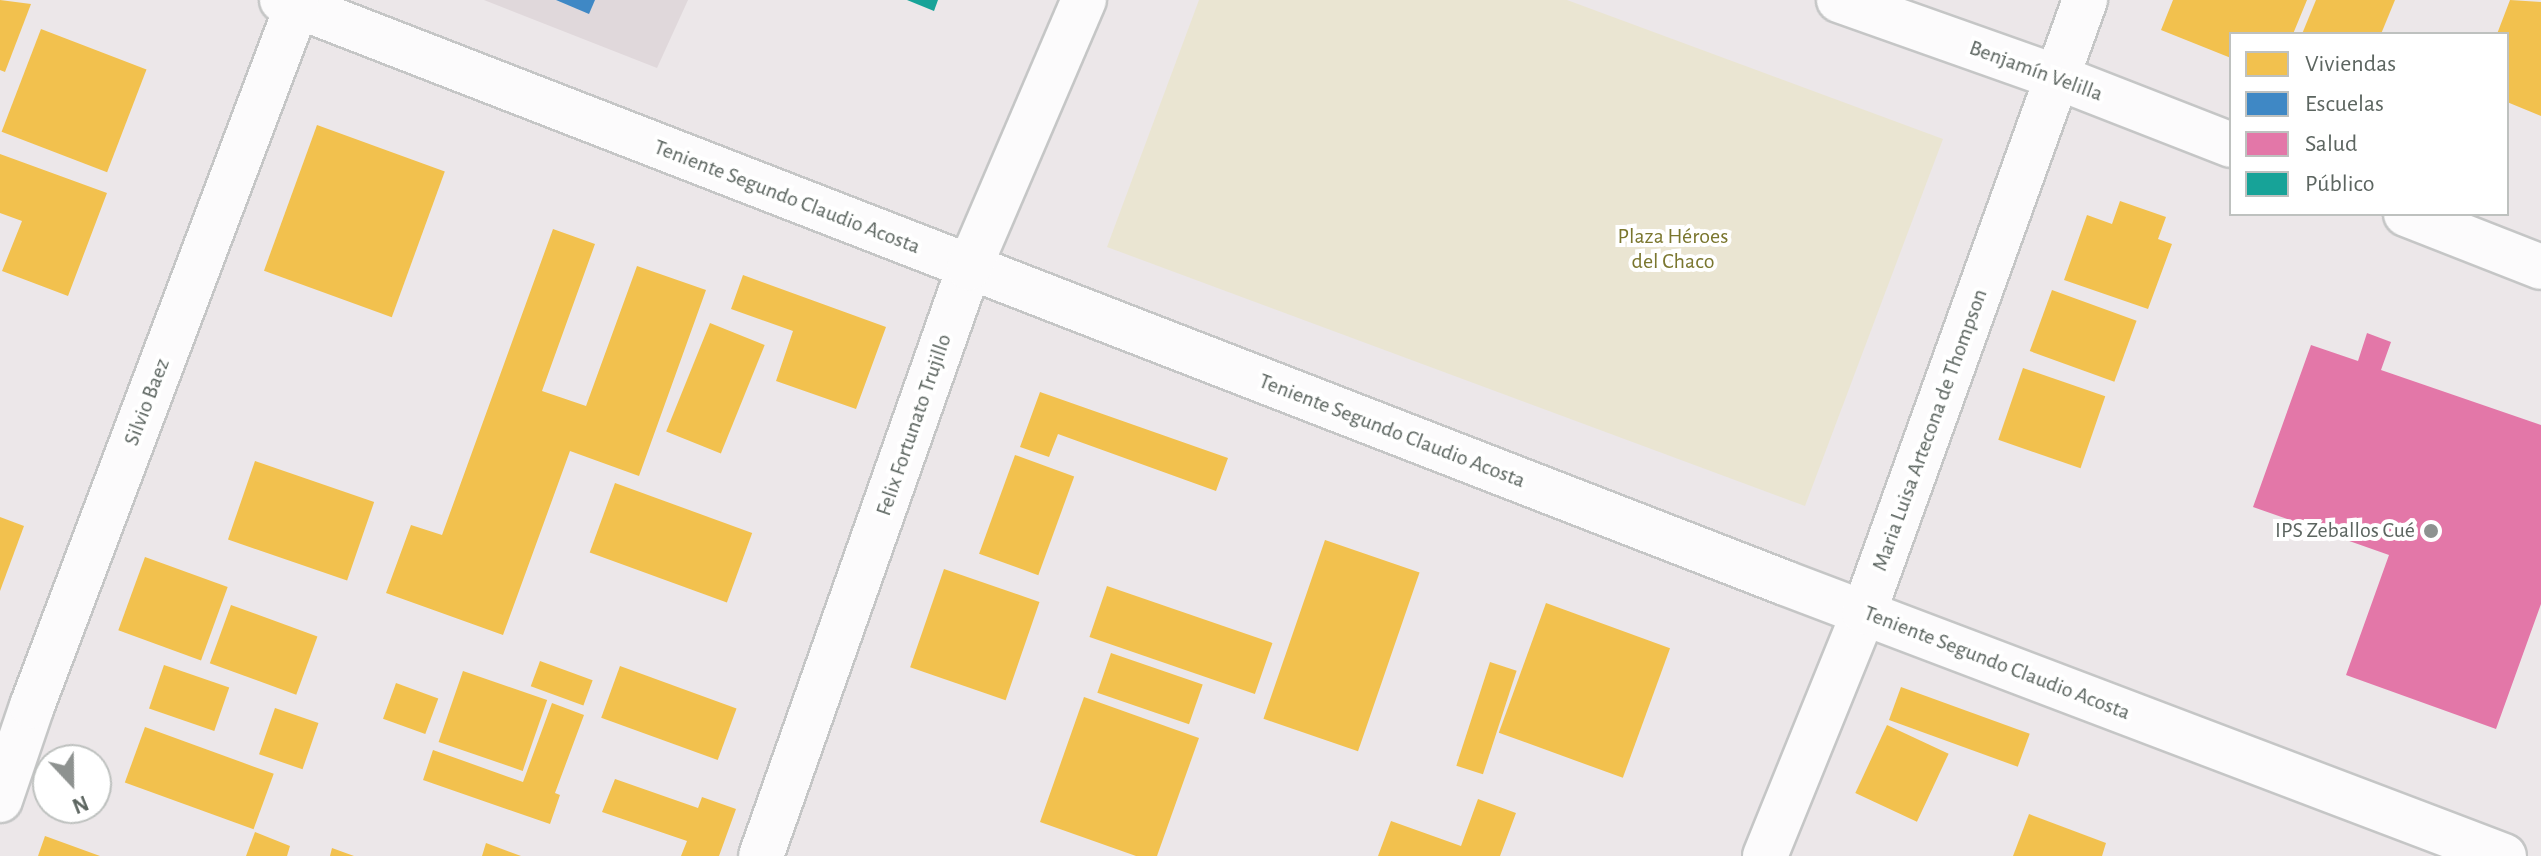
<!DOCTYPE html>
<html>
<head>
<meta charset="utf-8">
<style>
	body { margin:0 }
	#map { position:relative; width:2541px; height:856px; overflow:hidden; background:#ece7e9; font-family:"Alegreya Sans",sans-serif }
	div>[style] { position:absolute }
	.education>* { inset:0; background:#e0d8db }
	.green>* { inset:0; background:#eae5d2 }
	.homes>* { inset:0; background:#f2c14e; transform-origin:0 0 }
	.schools>* { inset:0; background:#3f88c5 }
	.health>* { inset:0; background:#e377a8 }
	.public>* { inset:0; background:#17a398 }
	.roads { filter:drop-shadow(2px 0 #c5c6c6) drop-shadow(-2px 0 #c5c6c6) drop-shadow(0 2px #c5c6c6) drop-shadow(0 -2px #c5c6c6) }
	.minor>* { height:44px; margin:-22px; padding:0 22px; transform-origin:22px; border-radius:22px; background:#fcfbfc }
	.dots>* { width:22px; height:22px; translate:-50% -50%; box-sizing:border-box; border:4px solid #fff; border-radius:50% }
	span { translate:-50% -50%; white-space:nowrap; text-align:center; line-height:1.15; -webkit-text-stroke:8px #fff; paint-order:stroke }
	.street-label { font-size:22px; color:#5c6560 }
	.park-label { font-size:22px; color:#7a762e }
	.poi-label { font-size:22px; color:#5c6560 }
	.right { translate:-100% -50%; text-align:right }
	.legend { position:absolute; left:2229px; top:32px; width:280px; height:184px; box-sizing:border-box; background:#fff; border:2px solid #bec1bf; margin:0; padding:10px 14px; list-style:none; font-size:24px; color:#5c6560 }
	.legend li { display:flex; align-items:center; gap:16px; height:40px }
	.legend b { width:40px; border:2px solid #bec1bf }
	.north { position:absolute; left:32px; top:744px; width:80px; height:80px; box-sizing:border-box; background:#fff; border:2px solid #bec1bf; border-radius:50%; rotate:158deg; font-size:22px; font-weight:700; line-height:32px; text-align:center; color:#5c6560 }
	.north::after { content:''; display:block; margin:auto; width:28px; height:36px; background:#8e9290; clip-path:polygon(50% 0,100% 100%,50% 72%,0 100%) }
</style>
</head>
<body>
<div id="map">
	<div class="education">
		<i style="clip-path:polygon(484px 0,688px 0,657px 68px)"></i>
	</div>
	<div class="green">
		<i style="clip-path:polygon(1199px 0,1567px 0,1943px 139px,1805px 506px,1107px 247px)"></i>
	</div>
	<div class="homes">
		<i style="clip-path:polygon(0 0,31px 4px,5px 72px,0 70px)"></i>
		<i style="clip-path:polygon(2173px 0,2307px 0,2293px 34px,2231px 34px,2231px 58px,2161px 30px)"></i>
		<i style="clip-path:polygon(2316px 0,2395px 0,2381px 34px,2302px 34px)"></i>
		<i style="clip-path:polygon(2510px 0,2541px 2px,2541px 116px,2507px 102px,2507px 34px,2497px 34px)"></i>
		<i style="left:41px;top:29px;width:113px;height:110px;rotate:21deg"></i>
		<i style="left:317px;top:125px;width:136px;height:155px;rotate:20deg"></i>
		<i style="clip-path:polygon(0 154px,107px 193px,68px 296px,2px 271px,22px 221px,0 213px)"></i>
		<i style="clip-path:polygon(2120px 201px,2166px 217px,2158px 239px,2172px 244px,2148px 309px,2064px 280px,2087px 215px,2112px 224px)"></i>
		<i style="clip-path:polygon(553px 229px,595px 244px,542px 391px,586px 406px,637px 266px,706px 290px,639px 476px,570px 451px,503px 635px,386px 593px,411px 525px,442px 535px)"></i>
		<i style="clip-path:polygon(743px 275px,886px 327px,856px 409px,776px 381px,793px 331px,731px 309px)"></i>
		<i style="left:2052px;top:290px;width:90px;height:65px;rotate:20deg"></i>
		<i style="left:710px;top:323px;width:59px;height:117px;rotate:22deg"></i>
		<i style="left:2023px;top:368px;width:87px;height:76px;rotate:19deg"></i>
		<i style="clip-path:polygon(1040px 392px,1228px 458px,1216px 491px,1058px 434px,1049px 457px,1020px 447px)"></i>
		<i style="left:1015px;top:455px;width:63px;height:105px;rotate:20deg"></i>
		<i style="left:255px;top:461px;width:126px;height:83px;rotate:19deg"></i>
		<i style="left:615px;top:483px;width:146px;height:74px;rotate:20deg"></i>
		<i style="clip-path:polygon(0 517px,24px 526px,0 591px)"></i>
		<i style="left:1325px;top:540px;width:100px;height:189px;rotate:19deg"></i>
		<i style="left:145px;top:557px;width:88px;height:78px;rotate:20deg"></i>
		<i style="left:944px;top:569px;width:101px;height:104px;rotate:19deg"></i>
		<i style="left:1107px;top:586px;width:175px;height:54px;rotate:19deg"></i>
		<i style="left:1546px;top:603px;width:132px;height:138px;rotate:20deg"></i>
		<i style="left:231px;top:605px;width:92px;height:62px;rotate:20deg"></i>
		<i style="left:1111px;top:653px;width:97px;height:42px;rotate:19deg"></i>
		<i style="left:540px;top:661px;width:56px;height:27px;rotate:20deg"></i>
		<i style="left:1490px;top:662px;width:28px;height:109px;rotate:18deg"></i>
		<i style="left:164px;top:665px;width:69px;height:46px;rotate:19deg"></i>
		<i style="left:620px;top:666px;width:124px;height:55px;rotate:20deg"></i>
		<i style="left:463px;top:671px;width:89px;height:75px;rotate:19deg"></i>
		<i style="left:396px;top:683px;width:45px;height:38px;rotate:20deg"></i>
		<i style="left:1901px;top:687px;width:137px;height:35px;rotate:20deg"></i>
		<i style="clip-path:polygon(1084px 697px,1199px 738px,1157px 856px,1136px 856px,1040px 822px)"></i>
		<i style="clip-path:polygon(552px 703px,584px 715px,555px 793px,560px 795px,550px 824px,423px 780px,433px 750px,523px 782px)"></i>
		<i style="left:275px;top:708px;width:46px;height:49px;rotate:19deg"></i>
		<i style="left:1887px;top:725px;width:68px;height:75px;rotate:25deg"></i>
		<i style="left:145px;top:727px;width:137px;height:59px;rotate:20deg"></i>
		<i style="clip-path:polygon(615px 779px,698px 808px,702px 797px,736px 809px,719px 856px,681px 856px,687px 841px,602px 812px)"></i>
		<i style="clip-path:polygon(1478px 799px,1516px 813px,1500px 856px,1378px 856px,1391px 821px,1461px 846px)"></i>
		<i style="clip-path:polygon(2029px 814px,2106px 843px,2102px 856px,2013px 856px)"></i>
		<i style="clip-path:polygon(255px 832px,290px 846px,287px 856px,246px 856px)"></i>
		<i style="clip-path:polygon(45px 836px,100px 856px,38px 856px)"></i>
		<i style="clip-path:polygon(486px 843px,521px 856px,482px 856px)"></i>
		<i style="clip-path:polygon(332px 848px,354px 856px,330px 856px)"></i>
	</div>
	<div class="schools">
		<i style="clip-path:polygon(556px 0,595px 0,589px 14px)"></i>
	</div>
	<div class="health">
		<i style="clip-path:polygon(2367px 333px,2391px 342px,2381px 370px,2541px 425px,2541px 604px,2496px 729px,2346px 675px,2389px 555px,2253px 507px,2311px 345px,2358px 361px)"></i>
	</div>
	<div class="public">
		<i style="clip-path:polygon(907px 0,938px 0,934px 11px)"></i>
	</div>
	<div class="roads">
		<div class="minor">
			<i style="left:282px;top:0;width:1612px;rotate:21.2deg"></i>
			<i style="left:1785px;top:583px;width:769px;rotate:20.79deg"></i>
			<i style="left:1839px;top:0;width:231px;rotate:19.5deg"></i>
			<i style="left:2057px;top:77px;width:187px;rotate:21.3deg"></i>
			<i style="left:2406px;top:214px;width:145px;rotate:21.4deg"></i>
			<i style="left:0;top:800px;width:99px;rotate:-71.2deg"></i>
			<i style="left:32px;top:706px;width:748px;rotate:-69.26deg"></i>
			<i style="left:761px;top:856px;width:624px;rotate:-70.52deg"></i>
			<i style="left:969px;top:268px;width:292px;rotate:-66.8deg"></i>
			<i style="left:1765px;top:856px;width:263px;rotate:-67.9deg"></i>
			<i style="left:1864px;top:612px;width:651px;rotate:-70.14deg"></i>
		</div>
	</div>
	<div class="dots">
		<i style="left:2431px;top:531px;background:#8e9290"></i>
	</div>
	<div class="street-label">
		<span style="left:2036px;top:71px;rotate:20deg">Benjamín Velilla</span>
		<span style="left:787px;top:197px;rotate:21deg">Teniente Segundo Claudio Acosta</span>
		<span style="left:147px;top:402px;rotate:-69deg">Silvio Baez</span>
		<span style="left:914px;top:425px;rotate:-71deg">Felix Fortunato Trujillo</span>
		<span style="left:1930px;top:430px;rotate:-70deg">Maria Luisa Artecona de Thompson</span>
		<span style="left:1392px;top:431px;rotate:21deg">Teniente Segundo Claudio Acosta</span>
		<span style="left:1997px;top:663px;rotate:21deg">Teniente Segundo Claudio Acosta</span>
	</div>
	<div class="park-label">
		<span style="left:1673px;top:249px">Plaza Héroes<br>del Chaco</span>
	</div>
	<div class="poi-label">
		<span class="right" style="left:2415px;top:531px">IPS Zeballos Cué</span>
	</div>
	<ul class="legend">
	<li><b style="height:22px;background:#f2c14e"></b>Viviendas</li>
	<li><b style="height:22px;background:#3f88c5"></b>Escuelas</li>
	<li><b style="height:22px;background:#e377a8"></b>Salud</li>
	<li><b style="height:22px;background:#17a398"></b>Público</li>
	</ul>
	<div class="north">N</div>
</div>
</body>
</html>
